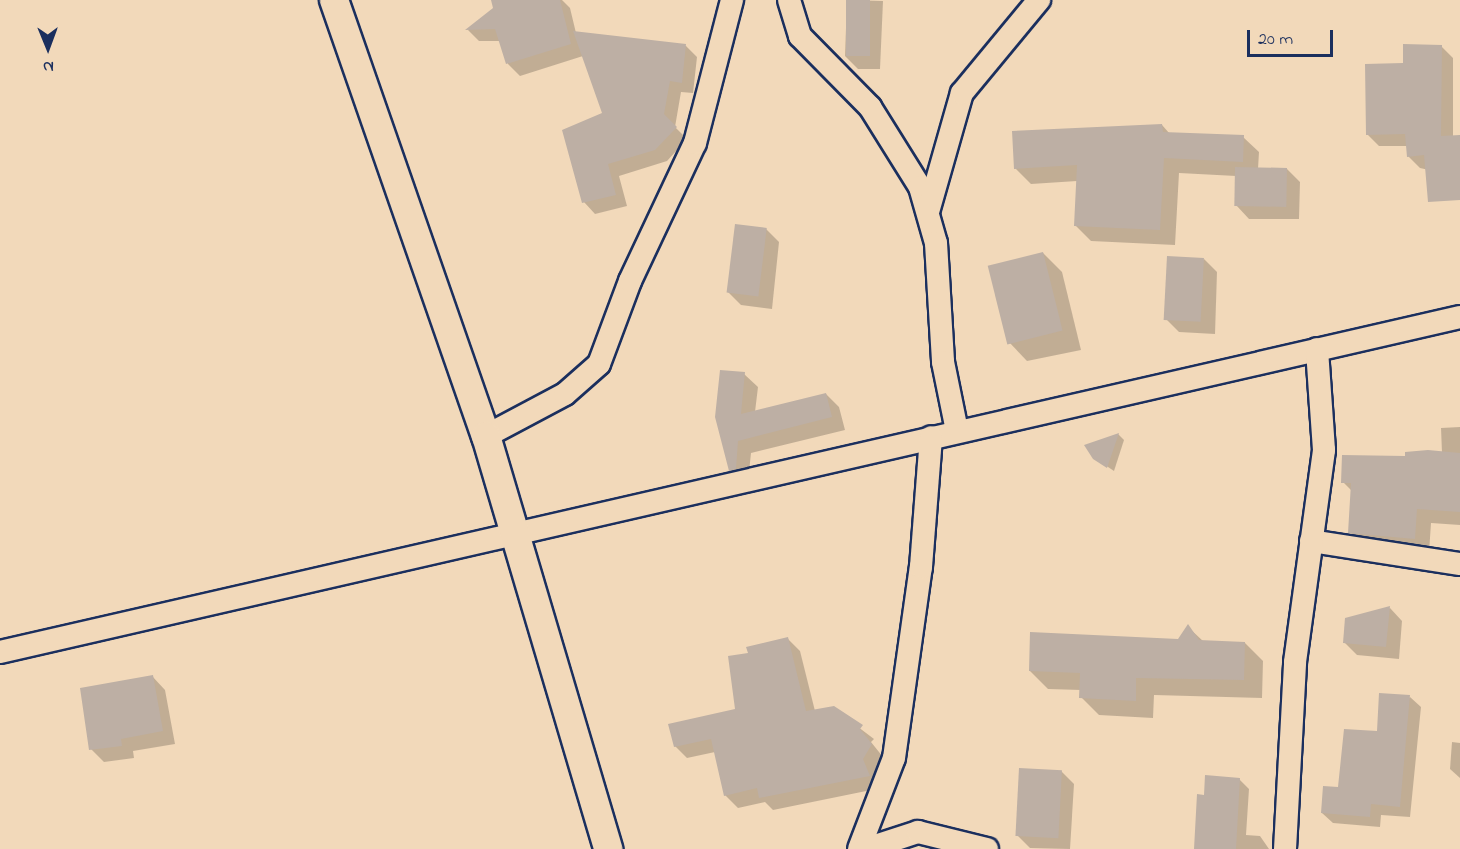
<!DOCTYPE html>
<html>
<head>
<meta charset="utf-8">
<style>
	body { margin:0 }
	#map { position:relative; width:1460px; height:849px; overflow:hidden; background:#f2d9ba; font-family:"Indie Flower",sans-serif }
	div>[style] { position:absolute }
	.shadow>* { inset:0; background:#0003 }
	.building>* { inset:0; background:#bdafa4; transform-origin:0 0 }
	.roads { filter:drop-shadow(2px 0 #1b2f5e) drop-shadow(-2px 0 #1b2f5e) drop-shadow(0 2px #1b2f5e) drop-shadow(0 -2px #1b2f5e) }
	.minor>* { height:22px; margin:-11px; padding:0 11px; transform-origin:11px; border-radius:11px; background:#f2d9ba }
	.tertiary>* { height:28px; margin:-14px; padding:0 14px; transform-origin:14px; border-radius:14px; background:#f2d9ba }
	span { translate:-50% -50%; white-space:nowrap; text-align:center; line-height:1.15; -webkit-text-stroke:4.5px #f2d9ba; paint-order:stroke }
	.north { position:absolute; left:18px; top:18px; width:60px; height:60px; -webkit-text-stroke:4px #f2d9ba; paint-order:stroke; rotate:179deg; font-size:16px; font-weight:700; line-height:24px; text-align:center; color:#1b2f5e }
	.north::after { content:''; display:block; margin:auto; width:21px; height:27px; background:#1b2f5e; clip-path:polygon(50% 0,100% 100%,50% 72%,0 100%) }
	.scale { position:absolute; left:1247px; top:30px; width:86px; height:27px; box-sizing:border-box; border:3px solid #1b2f5e; border-top:0; padding-left:8px; font-size:18px; line-height:21px; white-space:nowrap; color:#1b2f5e; -webkit-text-stroke:4px #f2d9ba; paint-order:stroke }
</style>
</head>
<body>
<div id="map">
	<div class="shadow">
		<i style="clip-path:polygon(492px 0,562px 0,570px 8px,576px 33px,686px 46px,697px 57px,693px 93px,681px 92px,675px 127px,687px 139px,667px 161px,619px 176px,627px 206px,595px 214px,584px 202px,604px 114px,583px 56px,520px 76px,508px 64px,501px 41px,479px 41px,468px 30px,495px 9px)"></i>
		<i style="clip-path:polygon(847px 0,883px 1px,880px 69px,858px 69px,845px 56px)"></i>
		<i style="clip-path:polygon(1441px 46px,1453px 58px,1453px 137px,1460px 136px,1460px 177px,1420px 168px,1408px 156px,1407px 146px,1379px 146px,1367px 134px,1405px 64px)"></i>
		<i style="clip-path:polygon(1162px 125px,1170px 134px,1243px 137px,1259px 152px,1258px 169px,1287px 169px,1300px 182px,1299px 219px,1249px 219px,1236px 205px,1236px 176px,1179px 173px,1175px 245px,1091px 241px,1075px 225px,1077px 181px,1031px 184px,1015px 168px)"></i>
		<i style="clip-path:polygon(766px 229px,779px 242px,772px 309px,741px 305px,728px 292px)"></i>
		<i style="clip-path:polygon(1043px 253px,1062px 272px,1081px 350px,1027px 361px,1008px 341px)"></i>
		<i style="clip-path:polygon(1204px 259px,1217px 272px,1215px 334px,1179px 332px,1166px 319px)"></i>
		<i style="clip-path:polygon(744px 374px,758px 387px,755px 412px,826px 394px,839px 407px,845px 430px,751px 453px,748px 482px,743px 483px,730px 470px)"></i>
		<i style="clip-path:polygon(1460px 427px,1460px 525px,1431px 523px,1429px 553px,1365px 548px,1350px 532px,1352px 491px,1343px 482px,1406px 457px,1442px 453px,1441px 428px)"></i>
		<i style="clip-path:polygon(1118px 434px,1124px 440px,1114px 471px,1096px 459px)"></i>
		<i style="clip-path:polygon(1390px 608px,1402px 621px,1399px 659px,1357px 655px,1344px 642px)"></i>
		<i style="clip-path:polygon(1188px 627px,1204px 642px,1245px 643px,1263px 661px,1262px 698px,1154px 695px,1153px 718px,1099px 715px,1081px 697px,1081px 690px,1048px 689px,1030px 671px,1179px 641px)"></i>
		<i style="clip-path:polygon(788px 639px,800px 651px,815px 711px,833px 708px,874px 739px,871px 742px,883px 757px,875px 772px,881px 788px,773px 810px,765px 802px,738px 808px,725px 795px,715px 752px,687px 758px,675px 746px,737px 710px,750px 655px)"></i>
		<i style="clip-path:polygon(152px 676px,165px 690px,175px 744px,133px 751px,134px 758px,104px 762px,91px 749px)"></i>
		<i style="clip-path:polygon(1410px 697px,1421px 707px,1410px 817px,1381px 815px,1380px 827px,1333px 823px,1322px 813px,1378px 732px)"></i>
		<i style="clip-path:polygon(1452px 742px,1460px 743px,1460px 778px,1450px 769px)"></i>
		<i style="clip-path:polygon(1061px 771px,1074px 784px,1070px 849px,1030px 848px,1017px 835px)"></i>
		<i style="clip-path:polygon(1239px 779px,1249px 789px,1246px 835px,1260px 836px,1269px 849px,1196px 849px,1205px 797px)"></i>
	</div>
	<div class="building">
		<i style="clip-path:polygon(491px 0,560px 0,571px 44px,506px 64px,495px 29px,465px 30px,493px 8px)"></i>
		<i style="left:846px;top:0;width:24px;height:56px"></i>
		<i style="clip-path:polygon(573px 31px,686px 44px,682px 83px,670px 81px,664px 114px,677px 127px,655px 150px,608px 164px,616px 195px,582px 203px,562px 130px,602px 113px)"></i>
		<i style="clip-path:polygon(1403px 44px,1442px 45px,1441px 136px,1460px 135px,1460px 200px,1428px 202px,1424px 155px,1407px 157px,1405px 134px,1366px 135px,1365px 64px,1403px 63px)"></i>
		<i style="clip-path:polygon(1162px 124px,1163px 132px,1244px 135px,1243px 162px,1164px 158px,1160px 230px,1074px 226px,1077px 165px,1014px 169px,1012px 131px)"></i>
		<i style="left:1235px;top:167px;width:52px;height:39px;rotate:1deg"></i>
		<i style="left:735px;top:224px;width:32px;height:69px;rotate:7deg"></i>
		<i style="left:1043px;top:252px;width:81px;height:57px;rotate:76deg"></i>
		<i style="left:1167px;top:256px;width:37px;height:64px;rotate:3deg"></i>
		<i style="clip-path:polygon(720px 370px,745px 372px,741px 414px,826px 393px,832px 417px,738px 441px,736px 469px,729px 471px,715px 417px)"></i>
		<i style="clip-path:polygon(1119px 433px,1107px 468px,1093px 459px,1084px 445px)"></i>
		<i style="clip-path:polygon(1428px 450px,1460px 453px,1460px 512px,1417px 509px,1415px 539px,1348px 533px,1351px 483px,1341px 483px,1342px 455px,1405px 456px,1405px 452px)"></i>
		<i style="clip-path:polygon(1390px 606px,1386px 647px,1343px 643px,1345px 618px)"></i>
		<i style="clip-path:polygon(1188px 624px,1199px 640px,1245px 642px,1244px 680px,1136px 678px,1136px 701px,1079px 698px,1080px 673px,1029px 671px,1030px 632px,1178px 639px)"></i>
		<i style="clip-path:polygon(788px 637px,806px 711px,834px 706px,863px 725px,860px 729px,872px 744px,863px 759px,870px 776px,759px 798px,757px 788px,724px 796px,711px 739px,674px 747px,668px 724px,735px 709px,728px 656px,748px 653px,746px 647px)"></i>
		<i style="clip-path:polygon(153px 675px,163px 731px,121px 739px,122px 746px,89px 750px,80px 688px)"></i>
		<i style="clip-path:polygon(1379px 693px,1410px 695px,1400px 807px,1371px 804px,1370px 817px,1321px 813px,1323px 786px,1338px 787px,1344px 729px,1377px 731px)"></i>
		<i style="left:1019px;top:768px;width:43px;height:68px;rotate:3deg"></i>
		<i style="clip-path:polygon(1205px 775px,1240px 778px,1236px 849px,1194px 849px,1197px 794px,1204px 795px)"></i>
	</div>
	<div class="roads">
		<div class="minor">
			<i style="left:789px;top:0;width:38px;rotate:73deg"></i>
			<i style="left:800px;top:36px;width:100px;rotate:45.4deg"></i>
			<i style="left:870px;top:107px;width:94px;rotate:58deg"></i>
			<i style="left:920px;top:187px;width:58px;rotate:74.1deg"></i>
			<i style="left:936px;top:243px;width:119px;rotate:86.6deg"></i>
			<i style="left:943px;top:362px;width:70px;rotate:78.5deg"></i>
			<i style="left:928px;top:212px;width:124px;rotate:-74.1deg"></i>
			<i style="left:962px;top:93px;width:121px;rotate:-50.4deg"></i>
			<i style="left:486px;top:436px;width:89px;rotate:-28deg"></i>
			<i style="left:565px;top:394px;width:45px;rotate:-41.4deg"></i>
			<i style="left:599px;top:364px;width:89px;rotate:-69.5deg"></i>
			<i style="left:630px;top:281px;width:153px;rotate:-64.8deg"></i>
			<i style="left:695px;top:143px;width:148px;rotate:-75.5deg"></i>
			<i style="left:1311px;top:541px;width:151px;rotate:8.8deg"></i>
			<i style="left:0;top:652px;width:1498px;rotate:-12.92deg"></i>
			<i style="left:859px;top:849px;width:97px;rotate:-69deg"></i>
			<i style="left:894px;top:758px;width:193px;rotate:-82deg"></i>
			<i style="left:921px;top:567px;width:130px;rotate:-85.6deg"></i>
			<i style="left:866px;top:849px;width:55px;rotate:-18.1deg"></i>
			<i style="left:918px;top:832px;width:71px;rotate:13.8deg"></i>
			<i style="left:1285px;top:849px;width:187px;rotate:-86.9deg"></i>
			<i style="left:1295px;top:662px;width:214px;rotate:-82.2deg"></i>
			<i style="left:1324px;top:450px;width:101px;rotate:-94deg"></i>
		</div>
		<div class="tertiary">
			<i style="left:334px;top:0;width:462px;rotate:70.8deg"></i>
			<i style="left:486px;top:436px;width:431px;rotate:73.5deg"></i>
		</div>
	</div>
	<div class="north">N</div>
	<div class="scale">20 m</div>
</div>
</body>
</html>
